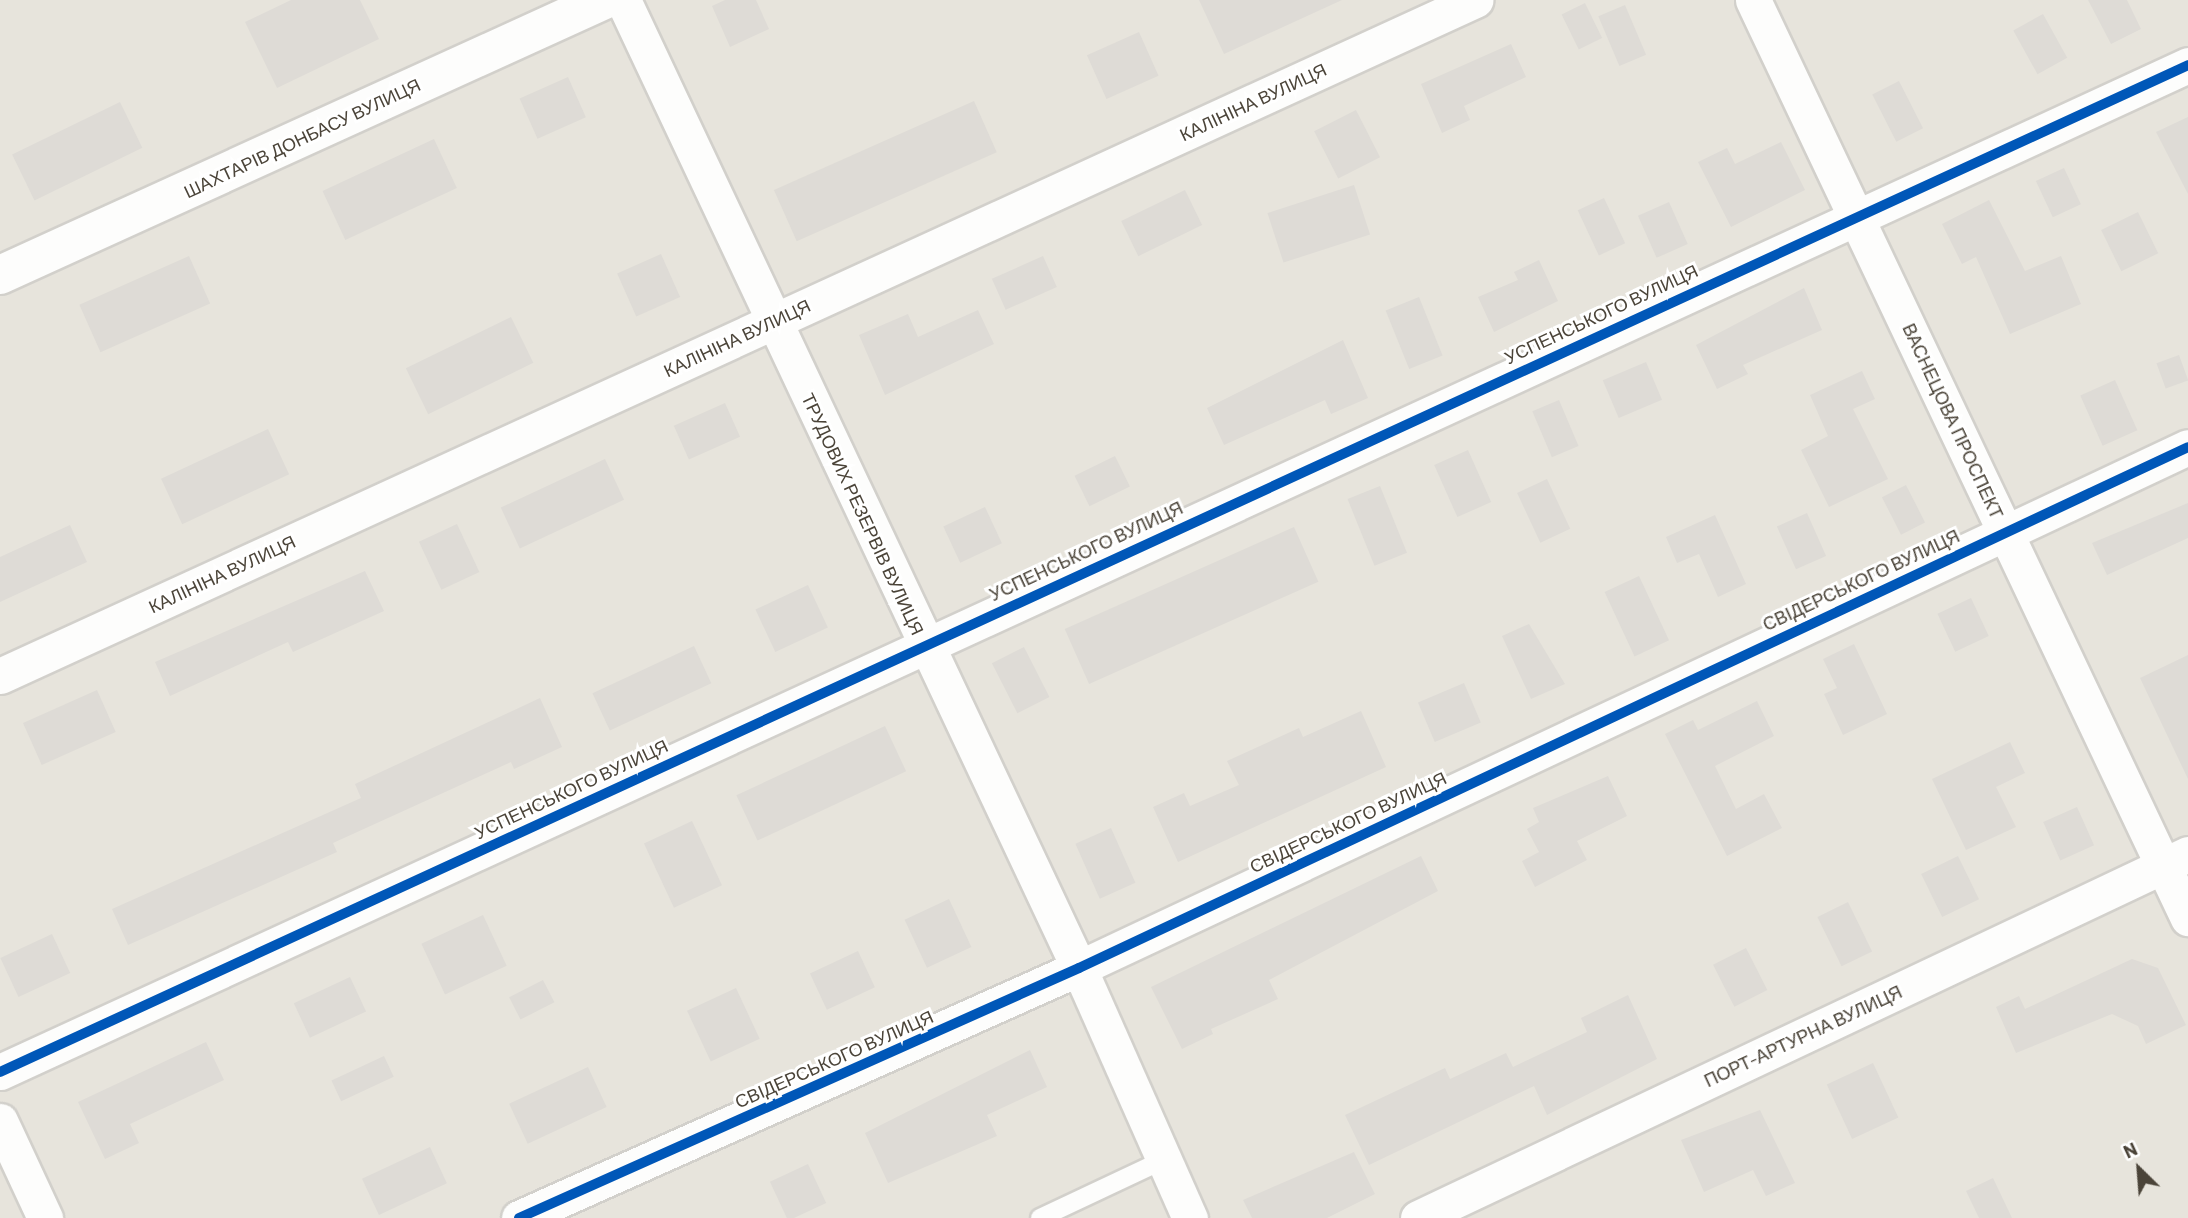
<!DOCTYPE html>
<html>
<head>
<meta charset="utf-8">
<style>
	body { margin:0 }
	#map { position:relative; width:2188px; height:1218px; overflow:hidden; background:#f4f2ee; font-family:Barlow,sans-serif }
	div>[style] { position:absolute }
	.residential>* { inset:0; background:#e7e4dc; transform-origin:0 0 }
	.building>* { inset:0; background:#dedbd6; transform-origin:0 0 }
	.roads { filter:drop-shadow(2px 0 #d2d0cb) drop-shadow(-2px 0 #d2d0cb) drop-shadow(0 2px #d2d0cb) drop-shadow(0 -2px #d2d0cb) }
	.service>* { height:18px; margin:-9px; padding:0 9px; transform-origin:9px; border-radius:9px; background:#fdfdfc }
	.minor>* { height:35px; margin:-17.5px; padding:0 17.5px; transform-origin:17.5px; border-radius:17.5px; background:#fdfdfc }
	.tertiary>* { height:38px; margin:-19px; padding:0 19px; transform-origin:19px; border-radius:19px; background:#fdfdfc }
	.cycleway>* { height:10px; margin:-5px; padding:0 5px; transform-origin:5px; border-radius:5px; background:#0057b8 }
	span { translate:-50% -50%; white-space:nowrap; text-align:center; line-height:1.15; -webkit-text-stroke:6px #fff; paint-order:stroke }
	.street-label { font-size:18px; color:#4b4439 }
	.north { position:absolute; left:2104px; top:1134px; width:70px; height:70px; -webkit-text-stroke:5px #fff; paint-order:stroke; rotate:335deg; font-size:19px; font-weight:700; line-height:28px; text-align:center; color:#4b4439 }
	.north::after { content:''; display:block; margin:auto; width:24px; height:32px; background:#4b4439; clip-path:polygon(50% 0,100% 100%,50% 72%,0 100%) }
</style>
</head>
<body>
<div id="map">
	<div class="residential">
		<i style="left:0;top:0;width:2188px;height:1218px"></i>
	</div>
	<div class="building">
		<i style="clip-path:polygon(291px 0,360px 0,379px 39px,277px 88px,245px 22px)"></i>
		<i style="clip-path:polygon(725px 0,756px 0,769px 29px,730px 47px,712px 6px)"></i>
		<i style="clip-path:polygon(1199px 0,1342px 0,1224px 54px)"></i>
		<i style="clip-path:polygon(2088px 0,2127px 0,2141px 29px,2111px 44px)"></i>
		<i style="left:1585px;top:3px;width:39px;height:26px;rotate:64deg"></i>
		<i style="left:1625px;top:5px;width:54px;height:29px;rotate:67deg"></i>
		<i style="left:2043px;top:14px;width:50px;height:34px;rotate:61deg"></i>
		<i style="left:1139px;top:32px;width:48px;height:57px;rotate:66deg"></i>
		<i style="clip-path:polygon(1511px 44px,1526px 77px,1464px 106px,1470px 120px,1442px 133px,1421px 84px)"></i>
		<i style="left:568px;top:77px;width:44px;height:53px;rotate:66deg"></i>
		<i style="left:1899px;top:81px;width:53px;height:30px;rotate:63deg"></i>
		<i style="left:974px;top:101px;width:56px;height:219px;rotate:66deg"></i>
		<i style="left:120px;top:102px;width:51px;height:120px;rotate:64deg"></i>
		<i style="left:1356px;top:110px;width:53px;height:47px;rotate:63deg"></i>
		<i style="clip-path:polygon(2188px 117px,2188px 194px,2156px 132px)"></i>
		<i style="left:434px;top:139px;width:54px;height:123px;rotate:65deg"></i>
		<i style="clip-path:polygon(1781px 142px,1805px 190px,1731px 227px,1698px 162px,1727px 148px,1735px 164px)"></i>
		<i style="left:2064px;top:168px;width:40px;height:31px;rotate:65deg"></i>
		<i style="left:1354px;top:185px;width:52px;height:91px;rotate:72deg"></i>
		<i style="left:1185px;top:190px;width:39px;height:71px;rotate:64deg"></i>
		<i style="left:1604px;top:198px;width:50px;height:29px;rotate:65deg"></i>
		<i style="clip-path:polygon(1989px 200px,2025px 271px,2061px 256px,2081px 304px,2010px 334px,1976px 257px,1962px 264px,1942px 224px)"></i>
		<i style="left:1669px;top:202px;width:46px;height:34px;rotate:66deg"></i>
		<i style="left:2138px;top:212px;width:46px;height:41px;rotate:64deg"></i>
		<i style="left:661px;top:254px;width:47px;height:48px;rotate:66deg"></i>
		<i style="left:189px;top:256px;width:52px;height:120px;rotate:66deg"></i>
		<i style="left:1043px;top:256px;width:34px;height:56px;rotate:66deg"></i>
		<i style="clip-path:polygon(1539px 260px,1558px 301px,1494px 332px,1478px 297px,1518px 280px,1514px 272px)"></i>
		<i style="clip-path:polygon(1804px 288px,1822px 330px,1743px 365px,1748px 374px,1717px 389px,1696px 345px)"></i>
		<i style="left:1419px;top:297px;width:63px;height:36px;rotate:68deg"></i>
		<i style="clip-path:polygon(978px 310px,994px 344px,885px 395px,859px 335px,908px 314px,918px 337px)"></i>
		<i style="left:511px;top:317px;width:51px;height:117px;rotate:64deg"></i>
		<i style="clip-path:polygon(1343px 340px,1368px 398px,1331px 414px,1325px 400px,1224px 445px,1207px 408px)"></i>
		<i style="left:2179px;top:355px;width:27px;height:24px;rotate:70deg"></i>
		<i style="left:1646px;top:362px;width:41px;height:47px;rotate:67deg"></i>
		<i style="clip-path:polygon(1862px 371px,1875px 399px,1853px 409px,1888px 479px,1829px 507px,1801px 450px,1828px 436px,1810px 395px)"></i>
		<i style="left:2115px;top:380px;width:55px;height:38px;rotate:66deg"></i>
		<i style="left:1559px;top:400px;width:50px;height:29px;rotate:67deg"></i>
		<i style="left:725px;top:403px;width:37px;height:56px;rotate:66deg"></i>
		<i style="left:268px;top:429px;width:50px;height:118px;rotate:65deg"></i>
		<i style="left:1468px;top:450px;width:57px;height:37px;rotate:66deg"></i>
		<i style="left:1115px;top:456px;width:34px;height:45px;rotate:64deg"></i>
		<i style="left:605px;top:459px;width:45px;height:115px;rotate:65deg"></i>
		<i style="left:1547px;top:479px;width:55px;height:33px;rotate:65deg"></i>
		<i style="left:1906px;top:485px;width:42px;height:27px;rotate:63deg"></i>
		<i style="left:1380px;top:486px;width:72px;height:35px;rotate:68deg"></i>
		<i style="clip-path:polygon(2188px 503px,2188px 538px,2107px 575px,2092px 543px)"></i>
		<i style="left:985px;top:507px;width:40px;height:46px;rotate:65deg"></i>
		<i style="left:1807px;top:513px;width:47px;height:33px;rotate:66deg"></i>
		<i style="clip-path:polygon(1715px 515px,1746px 584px,1718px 597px,1699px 554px,1677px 563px,1666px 537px)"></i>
		<i style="left:457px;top:524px;width:53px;height:42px;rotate:65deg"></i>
		<i style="clip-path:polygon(70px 525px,87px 562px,0 602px,0 557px)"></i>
		<i style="left:1294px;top:527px;width:60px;height:251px;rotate:66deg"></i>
		<i style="clip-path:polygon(365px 571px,384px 611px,293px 652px,288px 642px,170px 696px,155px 662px)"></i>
		<i style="left:1639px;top:576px;width:71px;height:38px;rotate:65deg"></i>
		<i style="left:808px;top:585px;width:47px;height:58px;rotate:65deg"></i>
		<i style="left:1971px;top:598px;width:42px;height:37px;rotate:65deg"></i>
		<i style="clip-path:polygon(1529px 624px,1565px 684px,1531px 699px,1502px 636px)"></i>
		<i style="clip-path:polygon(1854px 644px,1887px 714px,1843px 735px,1824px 694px,1837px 688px,1823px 659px)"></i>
		<i style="left:694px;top:646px;width:41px;height:112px;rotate:65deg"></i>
		<i style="left:1024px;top:647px;width:56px;height:36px;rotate:63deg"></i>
		<i style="clip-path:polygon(2188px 655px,2188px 779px,2140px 678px)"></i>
		<i style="left:1464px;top:683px;width:43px;height:50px;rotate:67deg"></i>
		<i style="left:97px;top:690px;width:46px;height:81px;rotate:66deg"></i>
		<i style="clip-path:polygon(540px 698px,562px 747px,514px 769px,511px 762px,333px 843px,337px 852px,128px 945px,112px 909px,361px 798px,355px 784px)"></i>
		<i style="clip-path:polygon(1757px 701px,1774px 736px,1715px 766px,1736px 809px,1764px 794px,1782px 828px,1727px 856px,1665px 734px,1693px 720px,1698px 730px)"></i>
		<i style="clip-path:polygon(1361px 711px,1386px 767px,1178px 862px,1153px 807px,1184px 793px,1190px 806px,1239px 785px,1227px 761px,1299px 728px,1303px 737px)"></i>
		<i style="left:885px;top:726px;width:50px;height:164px;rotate:65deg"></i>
		<i style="clip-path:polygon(2010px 742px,2025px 773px,1996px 787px,2016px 827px,1966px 850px,1932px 779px)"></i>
		<i style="clip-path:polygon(1608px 776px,1627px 816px,1577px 841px,1587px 860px,1535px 887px,1522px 861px,1539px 852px,1527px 829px,1539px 822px,1533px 808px)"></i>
		<i style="left:2077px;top:807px;width:42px;height:37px;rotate:66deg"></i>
		<i style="left:692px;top:821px;width:71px;height:53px;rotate:65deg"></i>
		<i style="left:1111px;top:828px;width:60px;height:39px;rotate:66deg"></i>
		<i style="clip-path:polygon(1421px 856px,1438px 891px,1269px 980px,1278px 999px,1211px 1029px,1213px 1034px,1182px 1049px,1151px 987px)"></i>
		<i style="left:1958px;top:856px;width:48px;height:41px;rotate:64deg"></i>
		<i style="left:949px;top:899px;width:53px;height:49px;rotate:65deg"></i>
		<i style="left:1848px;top:902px;width:55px;height:34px;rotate:64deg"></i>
		<i style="left:483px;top:915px;width:56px;height:68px;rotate:65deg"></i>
		<i style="left:52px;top:934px;width:43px;height:57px;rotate:65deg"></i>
		<i style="left:1746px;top:948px;width:47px;height:37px;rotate:63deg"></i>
		<i style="left:858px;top:951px;width:40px;height:53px;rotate:65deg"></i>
		<i style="clip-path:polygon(2132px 959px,2158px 968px,2186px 1025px,2146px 1044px,2138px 1026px,2112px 1014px,2016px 1053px,1996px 1007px,2019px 996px,2025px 1009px)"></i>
		<i style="left:350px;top:977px;width:38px;height:62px;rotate:65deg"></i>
		<i style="left:543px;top:980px;width:25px;height:38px;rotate:63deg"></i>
		<i style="left:736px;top:988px;width:56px;height:54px;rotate:65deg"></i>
		<i style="clip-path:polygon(1628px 995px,1657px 1059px,1547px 1115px,1534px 1086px,1369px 1165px,1345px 1115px,1445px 1068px,1450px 1079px,1506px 1053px,1513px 1067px,1587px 1032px,1581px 1018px)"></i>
		<i style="clip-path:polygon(206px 1042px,224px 1080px,130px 1124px,139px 1143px,105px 1159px,78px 1102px)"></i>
		<i style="clip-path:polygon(1030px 1050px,1047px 1087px,987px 1115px,997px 1136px,888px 1183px,865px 1133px)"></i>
		<i style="left:384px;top:1056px;width:23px;height:58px;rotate:65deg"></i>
		<i style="left:1873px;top:1063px;width:60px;height:51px;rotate:65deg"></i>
		<i style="left:588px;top:1067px;width:44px;height:87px;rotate:65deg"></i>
		<i style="clip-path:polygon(1760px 1110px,1795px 1183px,1766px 1196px,1753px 1170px,1704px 1192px,1681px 1140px)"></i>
		<i style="left:430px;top:1147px;width:40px;height:75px;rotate:65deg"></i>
		<i style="clip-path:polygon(1354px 1152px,1375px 1194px,1327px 1218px,1252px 1218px,1243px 1200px)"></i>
		<i style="left:808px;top:1164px;width:43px;height:42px;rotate:65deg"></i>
		<i style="clip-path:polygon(1993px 1178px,2012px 1218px,1979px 1218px,1966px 1191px)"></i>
	</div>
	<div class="roads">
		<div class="service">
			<i style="left:1040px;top:1218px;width:134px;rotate:-25.2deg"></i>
		</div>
		<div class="minor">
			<i style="left:623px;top:0;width:1070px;rotate:64.78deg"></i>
			<i style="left:1079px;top:968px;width:274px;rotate:66.1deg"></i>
			<i style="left:1753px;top:0;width:1016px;rotate:64.65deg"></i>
			<i style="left:0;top:676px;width:1623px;rotate:-24.62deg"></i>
			<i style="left:0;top:1072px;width:2409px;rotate:-24.71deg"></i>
			<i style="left:0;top:1121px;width:107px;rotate:65.1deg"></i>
			<i style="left:519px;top:1218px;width:613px;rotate:-24.06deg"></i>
			<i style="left:1079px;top:968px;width:1225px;rotate:-25.16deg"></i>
			<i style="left:1418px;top:1218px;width:852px;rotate:-25.3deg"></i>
		</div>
		<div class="tertiary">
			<i style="left:0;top:275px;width:664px;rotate:-24.48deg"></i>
		</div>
	</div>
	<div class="cycleway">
		<i style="left:0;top:1072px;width:2409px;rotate:-24.71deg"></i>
		<i style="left:519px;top:1218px;width:613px;rotate:-24.06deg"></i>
		<i style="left:1079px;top:968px;width:1225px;rotate:-25.16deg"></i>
	</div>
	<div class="street-label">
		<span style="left:1253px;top:102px;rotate:-25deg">КАЛІНІНА ВУЛИЦЯ</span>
		<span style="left:302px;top:138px;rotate:-25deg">ШАХТАРІВ ДОНБАСУ ВУЛИЦЯ</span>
		<span style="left:1601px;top:314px;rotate:-25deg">УСПЕНСЬКОГО ВУЛИЦЯ</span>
		<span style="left:737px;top:338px;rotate:-25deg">КАЛІНІНА ВУЛИЦЯ</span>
		<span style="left:1953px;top:421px;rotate:65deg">ВАСНЕЦОВА ПРОСПЕКТ</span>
		<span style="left:863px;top:514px;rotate:65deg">ТРУДОВИХ РЕЗЕРВІВ ВУЛИЦЯ</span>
		<span style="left:1086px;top:551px;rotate:-25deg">УСПЕНСЬКОГО ВУЛИЦЯ</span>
		<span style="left:222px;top:574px;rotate:-25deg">КАЛІНІНА ВУЛИЦЯ</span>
		<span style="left:1861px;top:580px;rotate:-25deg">СВІДЕРСЬКОГО ВУЛИЦЯ</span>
		<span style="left:571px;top:789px;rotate:-25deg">УСПЕНСЬКОГО ВУЛИЦЯ</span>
		<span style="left:1348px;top:822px;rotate:-25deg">СВІДЕРСЬКОГО ВУЛИЦЯ</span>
		<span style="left:1803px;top:1036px;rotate:-25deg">ПОРТ-АРТУРНА ВУЛИЦЯ</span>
		<span style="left:834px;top:1059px;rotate:-24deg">СВІДЕРСЬКОГО ВУЛИЦЯ</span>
	</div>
	<div class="north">N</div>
</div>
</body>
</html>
